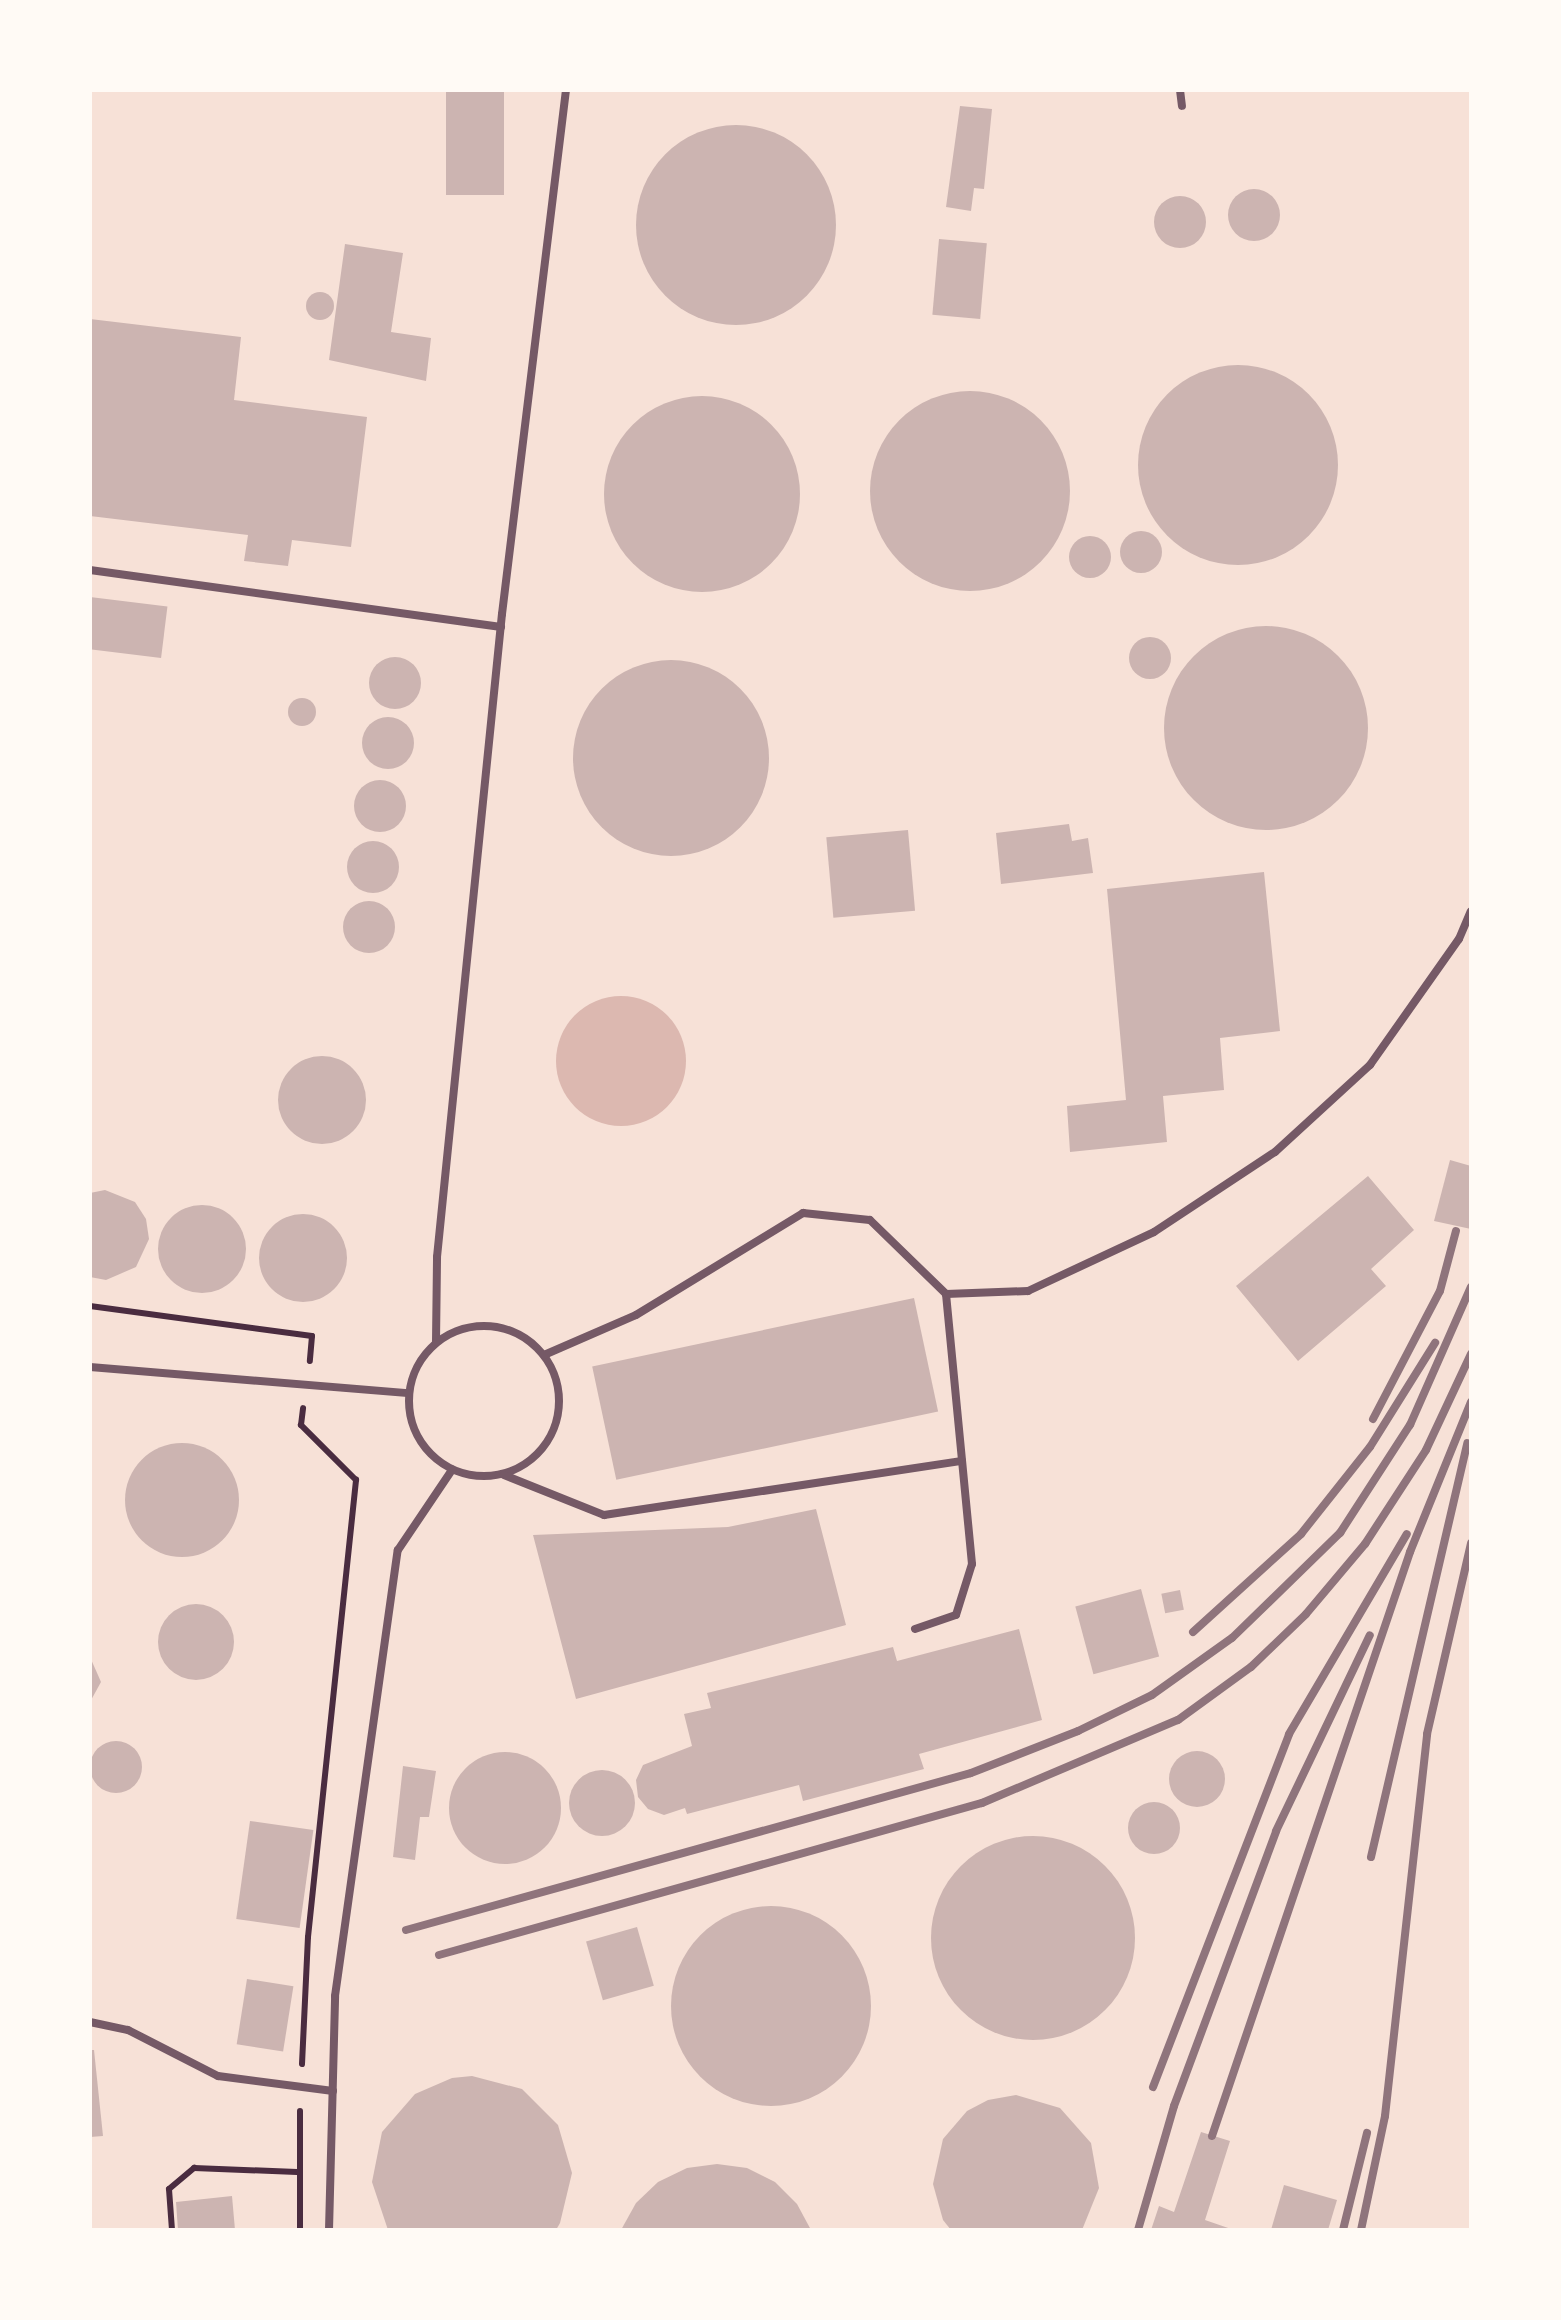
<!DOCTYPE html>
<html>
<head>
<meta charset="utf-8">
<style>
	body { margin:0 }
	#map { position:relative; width:1561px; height:2320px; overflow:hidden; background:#f7e1d7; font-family:"Roboto Condensed",sans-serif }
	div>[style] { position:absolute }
	.water>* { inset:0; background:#dcb8b0 }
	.round { border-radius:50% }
	.building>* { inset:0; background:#ccb4b1; transform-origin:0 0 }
	.path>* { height:6px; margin:-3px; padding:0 3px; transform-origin:3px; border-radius:3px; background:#4a2c40 }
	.service>* { height:8px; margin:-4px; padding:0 4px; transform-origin:4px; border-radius:4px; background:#755966 }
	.service>.ring { margin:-4px; padding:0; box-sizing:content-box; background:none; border:8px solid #755966; border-radius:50% }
	.rail>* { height:8px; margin:-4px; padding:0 4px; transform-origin:4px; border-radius:4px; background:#8f747c }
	span { translate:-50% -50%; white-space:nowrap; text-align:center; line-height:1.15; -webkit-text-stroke:10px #fffaf5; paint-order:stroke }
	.frame { position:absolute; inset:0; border:92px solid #fffaf5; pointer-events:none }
</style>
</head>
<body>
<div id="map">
	<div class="water">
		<i class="round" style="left:556px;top:996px;width:130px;height:130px"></i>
	</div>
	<div class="building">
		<i style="left:446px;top:90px;width:58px;height:105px"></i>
		<i style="clip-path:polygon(960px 106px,992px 109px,984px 189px,974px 188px,971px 211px,946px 207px)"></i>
		<i class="round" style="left:636px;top:125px;width:200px;height:200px"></i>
		<i class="round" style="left:1228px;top:189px;width:52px;height:52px"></i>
		<i class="round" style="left:1154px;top:196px;width:52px;height:52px"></i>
		<i style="left:939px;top:239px;width:48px;height:76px;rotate:5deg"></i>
		<i style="clip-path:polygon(345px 244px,403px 253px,391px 332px,431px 338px,426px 381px,329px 360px)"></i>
		<i class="round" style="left:306px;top:292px;width:28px;height:28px"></i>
		<i style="clip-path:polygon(90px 319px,241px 337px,234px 400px,367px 417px,351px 547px,292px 540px,288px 566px,244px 561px,248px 535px,90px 516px)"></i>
		<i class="round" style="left:1138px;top:365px;width:200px;height:200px"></i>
		<i class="round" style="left:870px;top:391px;width:200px;height:200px"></i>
		<i class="round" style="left:604px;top:396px;width:196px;height:196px"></i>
		<i class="round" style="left:1120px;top:531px;width:42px;height:42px"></i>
		<i class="round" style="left:1069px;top:536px;width:42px;height:42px"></i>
		<i style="left:90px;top:597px;width:78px;height:52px;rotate:7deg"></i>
		<i class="round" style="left:1164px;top:626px;width:204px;height:204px"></i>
		<i class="round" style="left:1129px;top:637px;width:42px;height:42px"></i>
		<i class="round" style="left:369px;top:657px;width:52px;height:52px"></i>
		<i class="round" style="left:573px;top:660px;width:196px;height:196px"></i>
		<i class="round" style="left:288px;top:698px;width:28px;height:28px"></i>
		<i class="round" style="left:362px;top:717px;width:52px;height:52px"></i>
		<i class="round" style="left:354px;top:780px;width:52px;height:52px"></i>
		<i style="clip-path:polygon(1069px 824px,1072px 841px,1088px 838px,1093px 873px,1001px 884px,996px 833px)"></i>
		<i style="left:908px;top:830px;width:81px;height:82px;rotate:85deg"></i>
		<i class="round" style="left:347px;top:841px;width:52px;height:52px"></i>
		<i style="clip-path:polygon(1264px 872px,1280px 1031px,1220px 1038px,1224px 1090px,1163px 1096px,1167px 1142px,1070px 1152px,1067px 1106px,1126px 1100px,1107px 889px)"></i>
		<i class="round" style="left:343px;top:901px;width:52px;height:52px"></i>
		<i class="round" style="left:278px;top:1056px;width:88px;height:88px"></i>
		<i style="clip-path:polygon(1450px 1160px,1471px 1166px,1471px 1229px,1434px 1221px)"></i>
		<i style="clip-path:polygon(1368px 1176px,1414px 1230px,1371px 1269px,1386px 1286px,1298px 1361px,1236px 1286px)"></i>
		<i style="clip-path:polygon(105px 1190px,135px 1202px,146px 1219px,149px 1239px,136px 1267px,106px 1280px,90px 1277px,90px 1193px)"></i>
		<i class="round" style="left:158px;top:1205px;width:88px;height:88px"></i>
		<i class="round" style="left:259px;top:1214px;width:88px;height:88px"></i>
		<i style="left:914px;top:1298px;width:116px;height:329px;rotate:78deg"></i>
		<i class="round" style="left:125px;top:1443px;width:114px;height:114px"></i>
		<i style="clip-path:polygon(816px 1509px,846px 1625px,576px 1699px,533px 1535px,728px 1527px)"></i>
		<i style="left:1141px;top:1589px;width:70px;height:68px;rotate:75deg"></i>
		<i style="left:1180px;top:1590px;width:20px;height:19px;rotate:79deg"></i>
		<i class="round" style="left:158px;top:1604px;width:76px;height:76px"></i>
		<i style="clip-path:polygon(1019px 1629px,1042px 1720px,919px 1754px,924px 1769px,803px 1801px,799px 1785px,687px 1814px,685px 1808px,664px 1815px,648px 1809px,638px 1797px,636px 1780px,643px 1765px,692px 1746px,684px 1714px,711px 1708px,707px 1693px,893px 1647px,897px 1661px)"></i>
		<i style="clip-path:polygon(90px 1657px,101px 1682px,90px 1702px)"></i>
		<i class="round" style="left:90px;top:1741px;width:52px;height:52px"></i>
		<i class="round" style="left:1169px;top:1751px;width:56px;height:56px"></i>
		<i class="round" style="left:449px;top:1752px;width:112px;height:112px"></i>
		<i style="clip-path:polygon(403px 1766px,436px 1771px,429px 1817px,420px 1817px,415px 1860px,393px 1857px)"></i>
		<i class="round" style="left:569px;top:1770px;width:66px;height:66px"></i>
		<i class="round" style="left:1128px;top:1802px;width:52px;height:52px"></i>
		<i style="left:250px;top:1821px;width:64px;height:99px;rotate:8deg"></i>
		<i class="round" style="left:931px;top:1836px;width:204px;height:204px"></i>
		<i class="round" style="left:671px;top:1906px;width:200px;height:200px"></i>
		<i style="left:637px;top:1927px;width:61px;height:53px;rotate:74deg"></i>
		<i style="left:247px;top:1979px;width:47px;height:66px;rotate:9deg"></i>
		<i style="clip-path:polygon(90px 2050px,94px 2050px,103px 2136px,90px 2137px)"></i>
		<i style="clip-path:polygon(472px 2076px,522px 2089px,558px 2125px,572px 2173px,560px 2223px,556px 2230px,388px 2230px,372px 2182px,382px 2132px,415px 2094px,452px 2078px)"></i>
		<i style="clip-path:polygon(1016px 2095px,1060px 2108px,1091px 2143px,1099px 2188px,1082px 2230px,951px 2230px,943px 2220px,933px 2184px,943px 2139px,967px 2111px,988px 2100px)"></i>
		<i style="clip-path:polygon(1201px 2132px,1230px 2141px,1205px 2220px,1234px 2230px,1151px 2230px,1159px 2206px,1174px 2212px)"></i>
		<i style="clip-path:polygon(717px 2164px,747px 2168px,775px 2182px,797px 2204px,811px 2230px,621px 2230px,636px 2203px,658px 2182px,687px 2168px)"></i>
		<i style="clip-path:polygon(1284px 2185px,1337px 2200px,1328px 2230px,1271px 2230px)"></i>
		<i style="clip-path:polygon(232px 2196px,235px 2230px,178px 2230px,176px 2202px)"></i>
	</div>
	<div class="path">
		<i style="left:90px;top:1306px;width:224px;rotate:7.7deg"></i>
		<i style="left:312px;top:1336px;width:25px;rotate:95deg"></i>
		<i style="left:302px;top:2064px;width:127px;rotate:-87.3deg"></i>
		<i style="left:308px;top:1937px;width:460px;rotate:-84deg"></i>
		<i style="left:356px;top:1480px;width:78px;rotate:-135deg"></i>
		<i style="left:301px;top:1425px;width:17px;rotate:-83deg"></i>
		<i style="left:300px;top:2111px;width:119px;rotate:90deg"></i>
		<i style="left:172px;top:2230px;width:41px;rotate:-94.2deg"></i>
		<i style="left:169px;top:2189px;width:33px;rotate:-40deg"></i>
		<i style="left:194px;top:2168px;width:103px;rotate:2.2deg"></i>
	</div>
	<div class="service">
		<i style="left:1180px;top:90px;width:16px;rotate:83deg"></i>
		<i style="left:90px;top:570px;width:415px;rotate:7.9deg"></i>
		<i class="ring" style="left:409px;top:1326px;width:142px;height:142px"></i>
		<i style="left:436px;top:1342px;width:85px;rotate:-89.3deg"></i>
		<i style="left:437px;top:1257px;width:646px;rotate:-84.23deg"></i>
		<i style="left:502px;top:614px;width:528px;rotate:-83.04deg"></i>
		<i style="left:544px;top:1355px;width:100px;rotate:-23.5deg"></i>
		<i style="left:636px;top:1315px;width:196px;rotate:-31.4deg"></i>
		<i style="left:803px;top:1213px;width:67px;rotate:6deg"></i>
		<i style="left:870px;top:1220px;width:106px;rotate:44.2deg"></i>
		<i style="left:946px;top:1294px;width:82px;rotate:-2.1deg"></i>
		<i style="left:1028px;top:1291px;width:139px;rotate:-25.1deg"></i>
		<i style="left:1154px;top:1232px;width:145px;rotate:-33.5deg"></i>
		<i style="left:1275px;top:1152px;width:129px;rotate:-42.5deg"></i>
		<i style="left:1370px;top:1065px;width:154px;rotate:-54.8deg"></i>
		<i style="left:1459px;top:939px;width:30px;rotate:-67deg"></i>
		<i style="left:90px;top:1367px;width:319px;rotate:4.7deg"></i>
		<i style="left:504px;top:1475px;width:108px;rotate:21.8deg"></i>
		<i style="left:604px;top:1515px;width:362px;rotate:-8.6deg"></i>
		<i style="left:915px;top:1629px;width:43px;rotate:-18.9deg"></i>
		<i style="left:956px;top:1615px;width:53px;rotate:-72.6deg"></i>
		<i style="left:972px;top:1564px;width:271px;rotate:-95.5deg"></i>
		<i style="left:90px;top:2022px;width:39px;rotate:12deg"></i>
		<i style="left:128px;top:2030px;width:101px;rotate:27.1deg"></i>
		<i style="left:218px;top:2076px;width:116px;rotate:7.4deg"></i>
		<i style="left:329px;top:2230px;width:234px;rotate:-88.5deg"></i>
		<i style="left:335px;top:1996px;width:450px;rotate:-82deg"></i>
		<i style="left:398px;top:1550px;width:97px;rotate:-56deg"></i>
	</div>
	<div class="rail">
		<i style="left:1373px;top:1419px;width:144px;rotate:-62.4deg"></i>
		<i style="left:1440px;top:1291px;width:62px;rotate:-75.1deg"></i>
		<i style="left:1193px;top:1632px;width:146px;rotate:-42.2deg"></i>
		<i style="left:1301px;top:1534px;width:111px;rotate:-51.6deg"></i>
		<i style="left:1370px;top:1447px;width:123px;rotate:-58deg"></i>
		<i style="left:1371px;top:1857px;width:425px;rotate:-76.9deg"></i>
		<i style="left:406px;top:1930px;width:586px;rotate:-15.53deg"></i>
		<i style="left:971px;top:1773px;width:115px;rotate:-21.4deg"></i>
		<i style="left:1078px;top:1731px;width:82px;rotate:-25.9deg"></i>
		<i style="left:1152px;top:1695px;width:98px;rotate:-35.5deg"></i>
		<i style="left:1232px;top:1638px;width:151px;rotate:-44.2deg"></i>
		<i style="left:1340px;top:1533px;width:129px;rotate:-57.1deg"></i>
		<i style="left:1410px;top:1425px;width:151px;rotate:-66.2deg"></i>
		<i style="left:439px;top:1955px;width:564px;rotate:-15.64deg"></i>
		<i style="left:982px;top:1803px;width:213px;rotate:-23deg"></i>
		<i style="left:1178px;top:1720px;width:90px;rotate:-36deg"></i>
		<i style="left:1251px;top:1667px;width:76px;rotate:-43.9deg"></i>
		<i style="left:1306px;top:1614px;width:92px;rotate:-49.9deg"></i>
		<i style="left:1365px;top:1544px;width:112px;rotate:-57deg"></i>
		<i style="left:1426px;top:1450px;width:106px;rotate:-64.9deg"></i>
		<i style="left:1153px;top:2087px;width:378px;rotate:-68.9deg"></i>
		<i style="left:1289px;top:1734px;width:232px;rotate:-59.5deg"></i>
		<i style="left:1212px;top:2136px;width:617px;rotate:-71.27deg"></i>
		<i style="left:1410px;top:1552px;width:162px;rotate:-67.9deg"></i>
		<i style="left:1138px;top:2230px;width:129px;rotate:-73.8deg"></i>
		<i style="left:1174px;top:2106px;width:293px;rotate:-69.6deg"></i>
		<i style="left:1276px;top:1831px;width:217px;rotate:-64.4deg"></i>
		<i style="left:1343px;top:2230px;width:100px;rotate:-76.1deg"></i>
		<i style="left:1361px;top:2230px;width:116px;rotate:-78.1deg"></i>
		<i style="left:1385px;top:2116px;width:384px;rotate:-83.7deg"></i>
		<i style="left:1427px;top:1734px;width:196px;rotate:-77deg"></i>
	</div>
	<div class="frame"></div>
</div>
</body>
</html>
